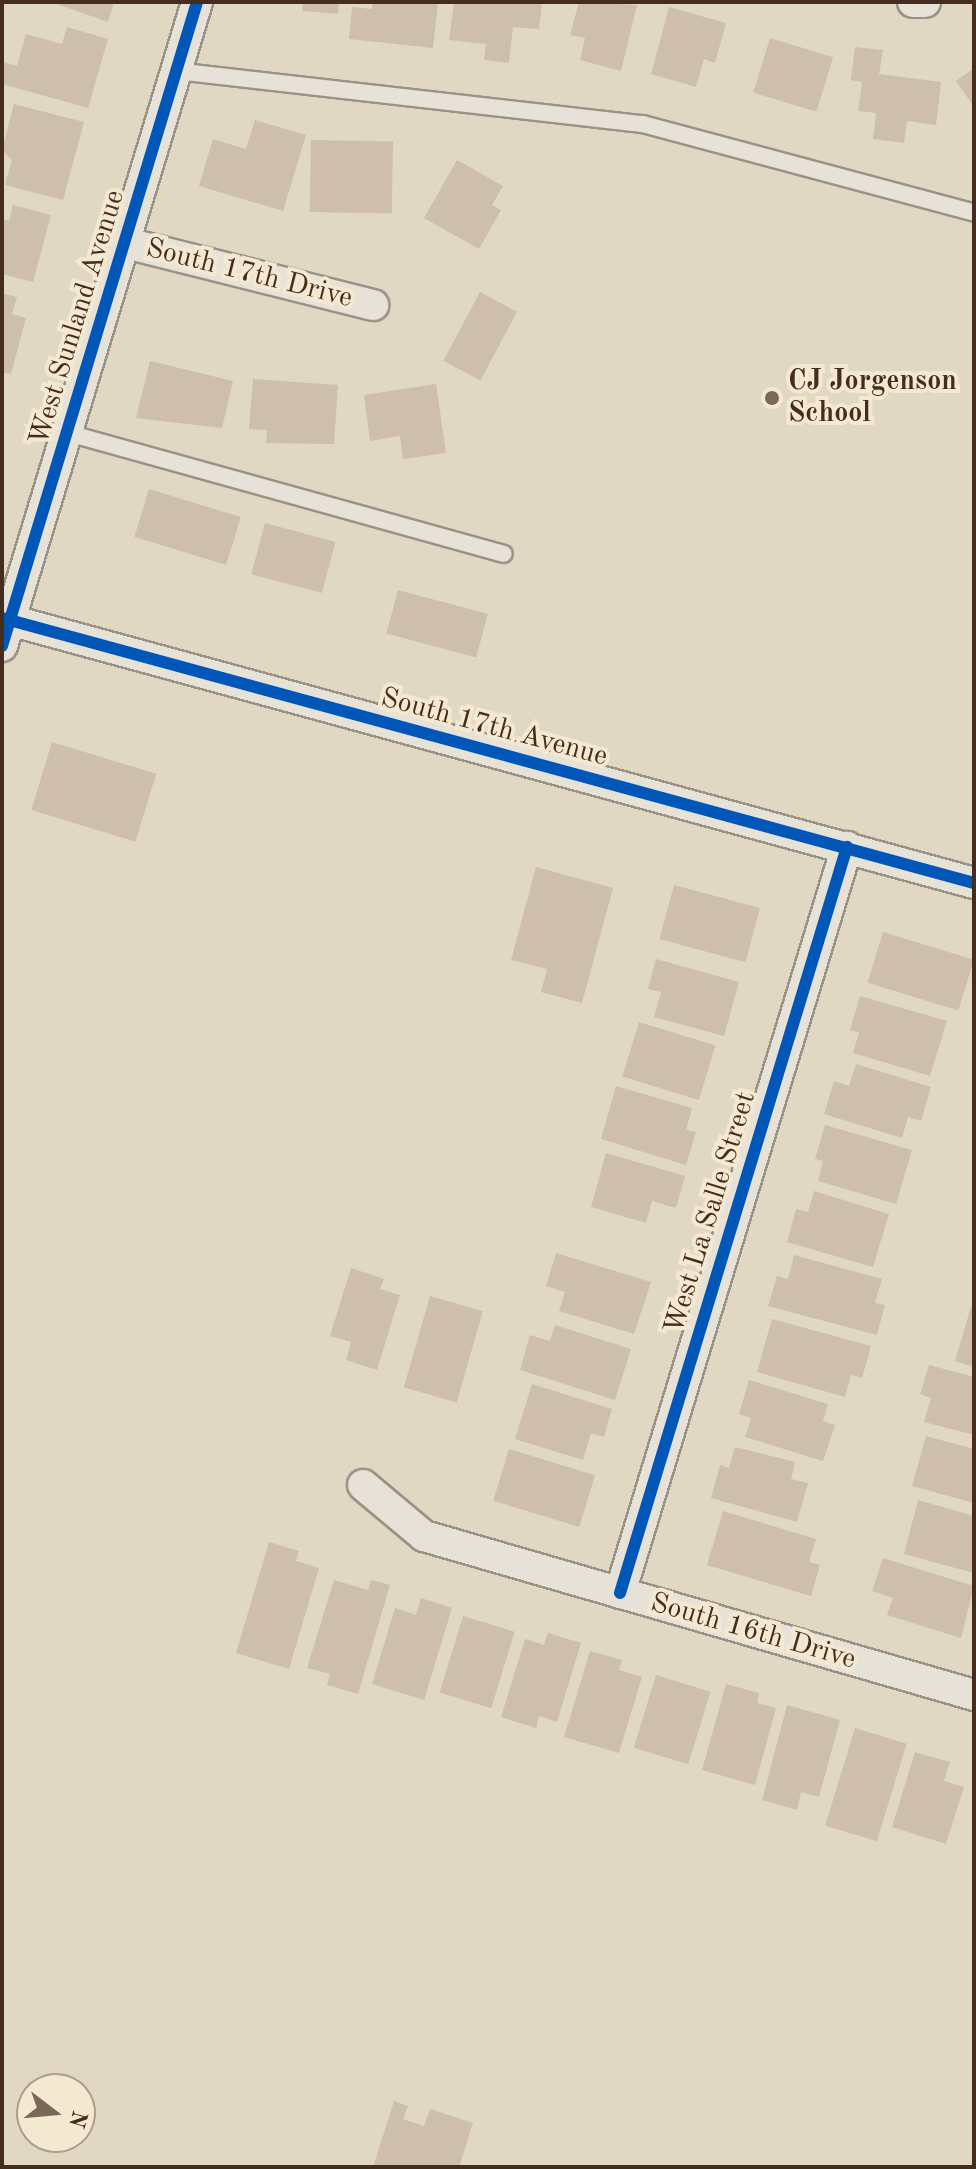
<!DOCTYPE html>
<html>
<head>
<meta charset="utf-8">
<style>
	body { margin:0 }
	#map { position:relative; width:976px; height:2169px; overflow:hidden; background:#e1d8c4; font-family:"Old Standard TT",serif }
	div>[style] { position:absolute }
	.building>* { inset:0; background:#cdbead; transform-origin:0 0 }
	.roads { filter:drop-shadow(2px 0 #9a9285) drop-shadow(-2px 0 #9a9285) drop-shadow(0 2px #9a9285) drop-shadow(0 -2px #9a9285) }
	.service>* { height:16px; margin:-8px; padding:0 8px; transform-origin:8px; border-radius:8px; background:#e7e2d8 }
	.minor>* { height:30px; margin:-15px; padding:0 15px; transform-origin:15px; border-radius:15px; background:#e7e2d8 }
	.cycleway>* { height:12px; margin:-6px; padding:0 6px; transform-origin:6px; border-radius:6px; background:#0057b8 }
	.dots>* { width:22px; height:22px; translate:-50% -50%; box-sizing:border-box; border:4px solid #f4e8d0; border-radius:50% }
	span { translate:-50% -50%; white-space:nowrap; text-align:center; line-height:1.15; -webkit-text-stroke:8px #f4e8d0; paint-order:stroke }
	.street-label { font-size:28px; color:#442c1e }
	.poi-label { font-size:28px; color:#442c1e; font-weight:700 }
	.left { translate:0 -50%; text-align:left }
	.frame { position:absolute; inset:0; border:4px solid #442c1e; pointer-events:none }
	.north { position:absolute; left:16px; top:2073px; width:80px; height:80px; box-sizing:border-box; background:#f4e8d0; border:2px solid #ae9d89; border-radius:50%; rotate:106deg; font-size:22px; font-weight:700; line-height:32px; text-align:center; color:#442c1e }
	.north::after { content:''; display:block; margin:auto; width:28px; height:36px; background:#7b6858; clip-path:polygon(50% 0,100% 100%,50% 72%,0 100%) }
</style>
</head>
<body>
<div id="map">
	<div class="building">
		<i style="clip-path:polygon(51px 2px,114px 2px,108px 22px)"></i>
		<i style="clip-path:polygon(303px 2px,339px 2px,338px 14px,302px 11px)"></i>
		<i style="clip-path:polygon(373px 2px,438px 2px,433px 48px,349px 39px,352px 7px,372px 9px)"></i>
		<i style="clip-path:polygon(454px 2px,542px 2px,539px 29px,513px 27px,509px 63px,484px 60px,486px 44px,449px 40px)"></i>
		<i style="clip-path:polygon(579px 2px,637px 5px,621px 71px,580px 60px,585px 38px,570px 35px)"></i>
		<i style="clip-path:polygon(669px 7px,726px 23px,715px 63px,704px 59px,696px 87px,651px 74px)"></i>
		<i style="clip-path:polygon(67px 27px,108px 39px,88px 108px,2px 84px,4px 62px,17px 66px,26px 34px,62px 44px)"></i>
		<i style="left:770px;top:38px;width:66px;height:57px;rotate:17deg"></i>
		<i style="clip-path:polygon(855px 47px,883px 50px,879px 74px,941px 82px,936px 125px,907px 121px,904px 143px,873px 139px,876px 113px,858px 111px,862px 82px,851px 80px)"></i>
		<i style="clip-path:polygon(974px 68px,974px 107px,956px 81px)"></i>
		<i style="clip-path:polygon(14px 104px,84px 122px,63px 200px,5px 185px,12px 160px,2px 150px)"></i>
		<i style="clip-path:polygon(255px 120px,306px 135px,283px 211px,199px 186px,213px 139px,246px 149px)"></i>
		<i style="left:311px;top:140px;width:82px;height:72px;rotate:1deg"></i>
		<i style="clip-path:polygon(457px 160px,503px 186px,492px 205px,501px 210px,479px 249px,424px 218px)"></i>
		<i style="clip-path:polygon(13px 205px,51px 215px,33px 282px,2px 274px,2px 219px,9px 221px)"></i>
		<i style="left:480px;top:292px;width:42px;height:78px;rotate:28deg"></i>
		<i style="clip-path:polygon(2px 293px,17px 297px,12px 314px,26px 318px,11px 374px,2px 372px)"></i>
		<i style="clip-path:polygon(150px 361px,233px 381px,222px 428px,136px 418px)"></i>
		<i style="clip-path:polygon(253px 379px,338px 385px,334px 444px,266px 443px,267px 430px,249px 429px)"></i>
		<i style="clip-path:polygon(436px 384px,446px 453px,403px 459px,400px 436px,370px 441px,364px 395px)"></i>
		<i style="left:149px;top:489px;width:96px;height:50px;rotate:17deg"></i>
		<i style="left:265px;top:523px;width:73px;height:53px;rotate:15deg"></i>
		<i style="left:398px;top:590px;width:93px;height:45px;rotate:15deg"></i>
		<i style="left:52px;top:742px;width:109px;height:71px;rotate:17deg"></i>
		<i style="clip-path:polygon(536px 867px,613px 888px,582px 1003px,541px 992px,547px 969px,511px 960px)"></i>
		<i style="left:674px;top:885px;width:89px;height:56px;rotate:15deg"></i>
		<i style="left:883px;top:932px;width:95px;height:53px;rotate:17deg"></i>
		<i style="clip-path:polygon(656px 959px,739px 982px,724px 1036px,654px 1017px,661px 992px,648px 989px)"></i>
		<i style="clip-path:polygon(860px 996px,947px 1021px,930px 1076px,853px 1053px,859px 1032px,850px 1030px)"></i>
		<i style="left:639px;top:1022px;width:80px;height:57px;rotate:17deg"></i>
		<i style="clip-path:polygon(856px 1064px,931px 1087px,921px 1121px,908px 1117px,902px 1138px,824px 1114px,834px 1081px,849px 1086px)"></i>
		<i style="clip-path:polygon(616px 1086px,692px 1108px,686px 1130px,696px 1132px,686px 1165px,601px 1139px)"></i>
		<i style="clip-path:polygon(825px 1125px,912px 1150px,896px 1204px,818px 1181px,823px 1161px,815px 1159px)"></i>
		<i style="clip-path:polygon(606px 1153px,685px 1176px,676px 1208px,652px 1201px,646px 1223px,591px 1207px)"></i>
		<i style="clip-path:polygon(814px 1191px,889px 1214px,873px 1267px,787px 1242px,796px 1209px,808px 1212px)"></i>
		<i style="clip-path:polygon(556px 1253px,651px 1282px,634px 1334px,559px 1311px,565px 1292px,546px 1286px)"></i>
		<i style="clip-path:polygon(794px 1255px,882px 1279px,875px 1303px,885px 1305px,877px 1335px,768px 1306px,777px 1276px,788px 1279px)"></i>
		<i style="clip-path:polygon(351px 1268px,384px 1279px,380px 1289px,400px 1295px,377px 1370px,346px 1360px,351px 1342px,330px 1336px)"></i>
		<i style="left:430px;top:1296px;width:55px;height:95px;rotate:16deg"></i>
		<i style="clip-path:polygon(971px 1307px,974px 1308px,974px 1367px,955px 1361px)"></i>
		<i style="clip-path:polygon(772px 1319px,871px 1346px,862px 1378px,851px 1375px,845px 1397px,757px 1372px)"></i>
		<i style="clip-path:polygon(555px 1325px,631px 1349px,615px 1400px,520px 1370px,530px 1335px,550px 1341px)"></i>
		<i style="clip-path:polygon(929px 1365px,974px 1377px,974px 1435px,924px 1422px,931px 1398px,920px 1394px)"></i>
		<i style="clip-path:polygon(749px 1380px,828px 1404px,823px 1421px,835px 1425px,823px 1461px,745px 1437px,751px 1418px,739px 1414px)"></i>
		<i style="clip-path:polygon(532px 1384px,612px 1409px,604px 1437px,591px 1433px,583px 1460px,515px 1439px)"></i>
		<i style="clip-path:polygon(926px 1436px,974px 1449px,974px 1503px,912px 1486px)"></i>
		<i style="clip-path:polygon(735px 1447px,795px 1462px,791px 1479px,808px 1483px,797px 1522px,711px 1498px,720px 1465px,729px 1468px)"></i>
		<i style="left:509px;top:1449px;width:90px;height:54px;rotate:17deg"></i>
		<i style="clip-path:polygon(918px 1500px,974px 1516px,974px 1573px,904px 1554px)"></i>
		<i style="clip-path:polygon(723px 1511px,816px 1539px,809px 1562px,820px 1565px,811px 1596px,707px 1565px)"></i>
		<i style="clip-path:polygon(269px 1542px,299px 1551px,296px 1561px,319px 1568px,289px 1669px,236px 1653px)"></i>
		<i style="clip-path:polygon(883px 1558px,974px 1586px,961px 1638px,887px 1615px,893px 1598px,872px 1591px)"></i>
		<i style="clip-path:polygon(334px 1580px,368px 1590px,371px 1580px,390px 1585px,358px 1694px,327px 1685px,330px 1674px,307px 1668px)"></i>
		<i style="clip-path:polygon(421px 1598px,452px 1608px,424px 1700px,372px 1684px,395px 1608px,416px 1615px)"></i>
		<i style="left:463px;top:1616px;width:54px;height:80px;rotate:17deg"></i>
		<i style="clip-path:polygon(548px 1633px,581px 1643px,557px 1722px,539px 1716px,536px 1728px,501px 1717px,525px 1639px,544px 1645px)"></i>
		<i style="clip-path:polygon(590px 1651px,622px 1660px,619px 1670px,642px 1677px,619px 1753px,564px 1737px)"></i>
		<i style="left:656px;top:1675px;width:57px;height:76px;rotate:17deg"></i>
		<i style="clip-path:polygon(726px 1684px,759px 1693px,757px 1703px,776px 1708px,755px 1785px,702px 1770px)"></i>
		<i style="clip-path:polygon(787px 1705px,840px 1720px,819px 1797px,801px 1792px,797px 1810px,762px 1800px)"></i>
		<i style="left:855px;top:1728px;width:54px;height:102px;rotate:17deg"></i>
		<i style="clip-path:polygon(915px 1752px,950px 1762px,944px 1781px,964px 1787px,946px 1844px,892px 1827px)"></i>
		<i style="clip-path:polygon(394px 2101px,408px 2106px,403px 2119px,424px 2126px,430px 2109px,473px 2123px,459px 2167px,373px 2167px)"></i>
	</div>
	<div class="roads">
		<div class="service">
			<i style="left:176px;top:71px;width:470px;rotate:6.5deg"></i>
			<i style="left:643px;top:124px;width:343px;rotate:15deg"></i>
			<i style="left:68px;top:433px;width:452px;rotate:15.5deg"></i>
		</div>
		<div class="minor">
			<i style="left:913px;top:2px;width:12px"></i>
			<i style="left:126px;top:243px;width:255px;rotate:14.1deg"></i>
			<i style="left:2px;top:618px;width:1007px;rotate:15.25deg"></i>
			<i style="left:2px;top:646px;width:673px;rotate:-73.15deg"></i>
			<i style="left:363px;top:1485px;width:80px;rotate:39.9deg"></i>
			<i style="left:424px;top:1536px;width:573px;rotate:16.12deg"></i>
			<i style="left:620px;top:1593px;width:780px;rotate:-73.08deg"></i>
		</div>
	</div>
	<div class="cycleway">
		<i style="left:2px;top:618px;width:1007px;rotate:15.25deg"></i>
		<i style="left:2px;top:646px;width:673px;rotate:-73.15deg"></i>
		<i style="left:620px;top:1593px;width:780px;rotate:-73.08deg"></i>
	</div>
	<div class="dots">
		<i style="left:772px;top:398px;background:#7b6858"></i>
	</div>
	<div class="street-label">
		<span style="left:249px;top:274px;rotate:14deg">South 17th Drive</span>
		<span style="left:78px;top:318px;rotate:-73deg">West Sunland Avenue</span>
		<span style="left:494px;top:728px;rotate:15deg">South 17th Avenue</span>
		<span style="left:711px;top:1213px;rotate:-73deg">West La Salle Street</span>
		<span style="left:753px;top:1632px;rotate:16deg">South 16th Drive</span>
	</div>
	<div class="poi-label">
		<span class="left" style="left:788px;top:398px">CJ Jorgenson<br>School</span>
	</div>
	<div class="frame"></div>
	<div class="north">N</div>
</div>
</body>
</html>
